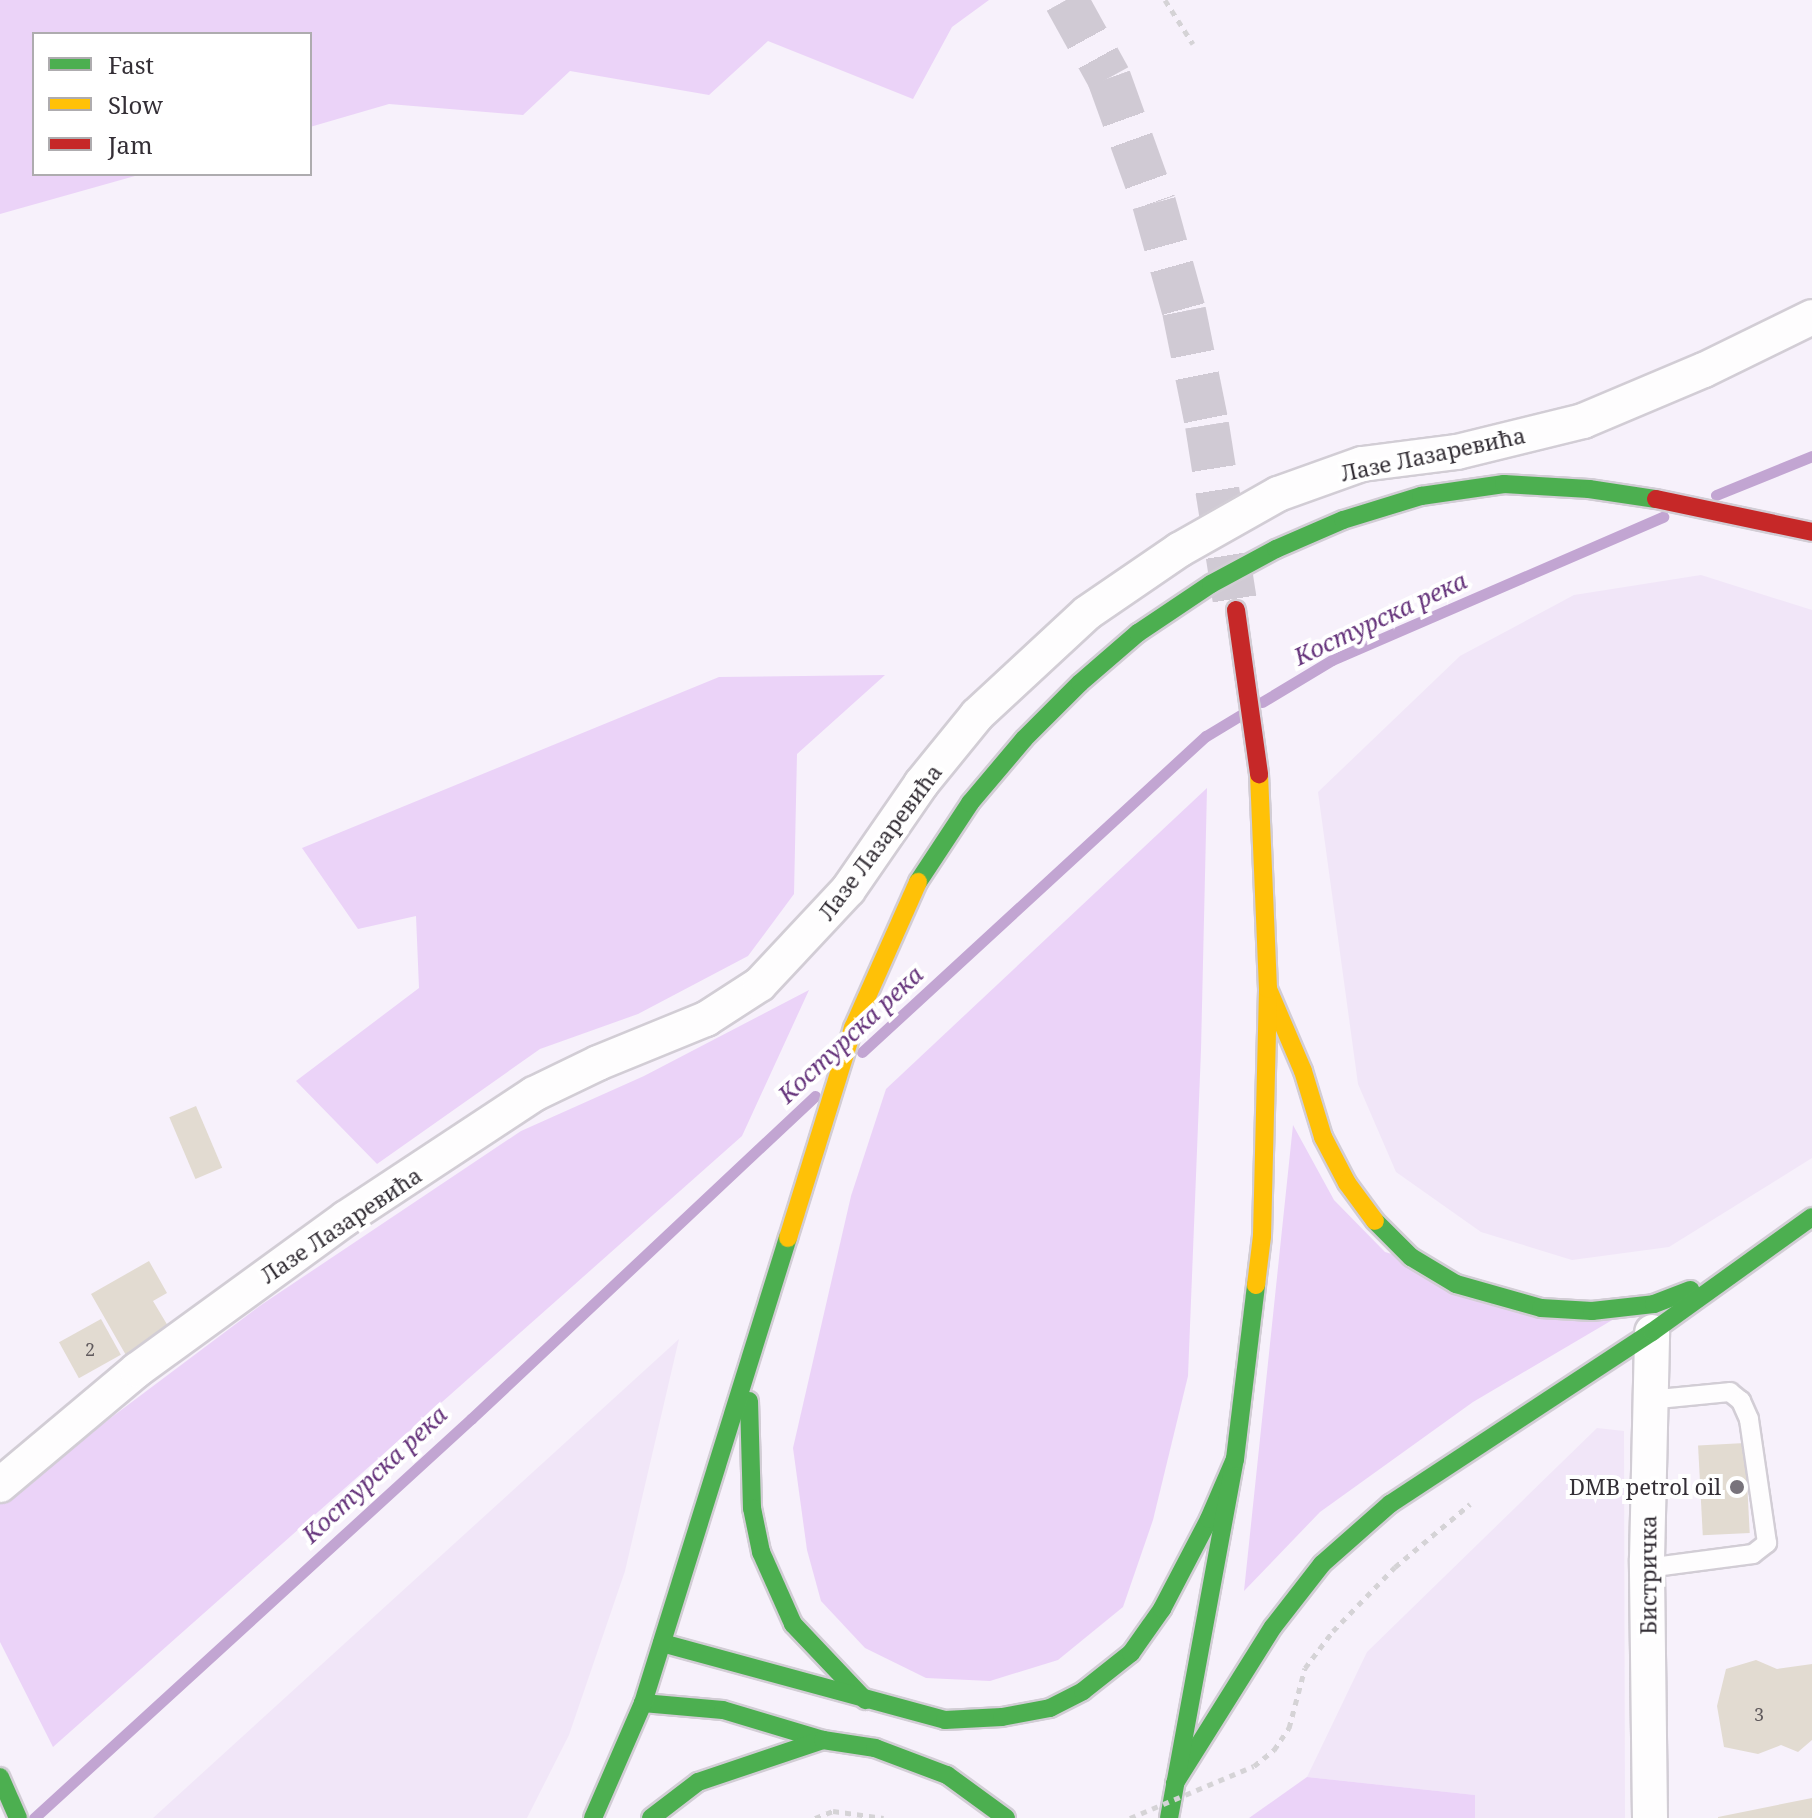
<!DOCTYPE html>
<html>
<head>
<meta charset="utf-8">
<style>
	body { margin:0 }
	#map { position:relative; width:1812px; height:1818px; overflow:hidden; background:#f7f1fb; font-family:"Noto Serif",serif }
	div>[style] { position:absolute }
	.built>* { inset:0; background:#f1e6f8 }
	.green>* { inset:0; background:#ebd3f8 }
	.stream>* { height:11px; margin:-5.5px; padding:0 5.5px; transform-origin:5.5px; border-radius:5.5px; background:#c2a5d2 }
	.building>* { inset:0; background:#e2dbd1; transform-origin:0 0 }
	.secondary-tunnel>* { height:44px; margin-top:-22px; transform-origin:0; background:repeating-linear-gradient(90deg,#d0cad4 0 44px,transparent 0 66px) }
	.path>* { height:5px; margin-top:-2.5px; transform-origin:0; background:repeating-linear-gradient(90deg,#d5d3d6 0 6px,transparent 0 12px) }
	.roads { filter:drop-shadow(2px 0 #d2cdd5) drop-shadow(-2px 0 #d2cdd5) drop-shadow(0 2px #d2cdd5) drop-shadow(0 -2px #d2cdd5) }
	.lane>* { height:18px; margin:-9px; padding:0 9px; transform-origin:9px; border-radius:9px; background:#fefdfe }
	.street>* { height:34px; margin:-17px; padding:0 17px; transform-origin:17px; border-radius:17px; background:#fefdfe }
	.fast>* { height:18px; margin:-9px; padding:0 9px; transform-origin:9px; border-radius:9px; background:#4caf50 }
	.slow>* { height:18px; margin:-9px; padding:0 9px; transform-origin:9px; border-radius:9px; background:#ffc107 }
	.jam>* { height:18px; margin:-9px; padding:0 9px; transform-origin:9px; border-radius:9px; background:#c62828 }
	.path-bridge>* { height:5px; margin-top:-2.5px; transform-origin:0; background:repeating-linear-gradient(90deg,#d5d3d6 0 6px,transparent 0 12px) }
	.dots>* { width:22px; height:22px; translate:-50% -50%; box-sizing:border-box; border:4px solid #fff; border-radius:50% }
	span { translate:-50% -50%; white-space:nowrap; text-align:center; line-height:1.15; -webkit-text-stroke:8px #fff; paint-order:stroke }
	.number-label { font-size:18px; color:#605a5d }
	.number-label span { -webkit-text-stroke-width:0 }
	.street-label { font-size:22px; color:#342f36 }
	.poi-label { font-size:22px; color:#342f36 }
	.right { translate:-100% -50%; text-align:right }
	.water-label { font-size:24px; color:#65337b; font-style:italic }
	.legend { position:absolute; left:32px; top:32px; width:280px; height:144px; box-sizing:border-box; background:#fff; border:2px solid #aeacaf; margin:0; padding:10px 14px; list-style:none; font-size:24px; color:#342f36 }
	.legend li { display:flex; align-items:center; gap:16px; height:40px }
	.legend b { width:40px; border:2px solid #aeacaf }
</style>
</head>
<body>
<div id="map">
	<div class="built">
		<i style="clip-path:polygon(1701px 575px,1812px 610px,1812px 1158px,1669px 1247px,1572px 1260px,1481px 1232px,1396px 1172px,1358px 1084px,1318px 792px,1460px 656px,1574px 595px)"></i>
		<i style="clip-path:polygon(679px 1339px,625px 1571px,569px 1735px,527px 1818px,153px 1818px)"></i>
		<i style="clip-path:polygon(1597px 1428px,1624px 1431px,1625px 1818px,1475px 1818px,1475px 1795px,1307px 1777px,1367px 1652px)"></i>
	</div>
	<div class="green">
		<i style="clip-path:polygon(0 0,989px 0,952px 27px,913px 99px,768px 41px,709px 95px,570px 71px,523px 115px,389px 104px,310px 127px,310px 34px,34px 34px,34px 174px,142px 174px,0 214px)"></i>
		<i style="clip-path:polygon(885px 675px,797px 754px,794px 894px,748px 956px,638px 1014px,540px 1049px,377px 1164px,296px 1081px,419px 988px,416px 916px,358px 929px,302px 848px,719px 677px)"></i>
		<i style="clip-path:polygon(1207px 788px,1201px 1050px,1188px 1376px,1153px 1520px,1123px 1607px,1058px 1660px,990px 1681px,926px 1678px,865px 1648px,821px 1601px,807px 1550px,793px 1448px,851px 1196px,886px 1089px)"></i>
		<i style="clip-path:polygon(809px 990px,742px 1136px,53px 1747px,0 1642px,0 1501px,261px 1305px,521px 1131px,644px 1076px)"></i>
		<i style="clip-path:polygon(1293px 1125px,1334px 1200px,1385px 1252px,1614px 1319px,1473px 1402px,1320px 1512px,1244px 1591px)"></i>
		<i style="clip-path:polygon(1307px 1777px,1475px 1795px,1475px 1818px,1249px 1818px)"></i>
	</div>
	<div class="stream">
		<i style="left:1716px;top:495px;width:104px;rotate:-22.1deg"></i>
		<i style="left:1262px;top:702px;width:82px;rotate:-31deg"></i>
		<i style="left:1332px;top:660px;width:361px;rotate:-23.4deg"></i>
		<i style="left:862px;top:1052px;width:467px;rotate:-42.6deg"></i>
		<i style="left:1206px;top:736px;width:44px;rotate:-31.2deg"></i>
		<i style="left:34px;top:1818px;width:592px;rotate:-42.4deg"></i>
		<i style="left:471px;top:1419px;width:472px;rotate:-43.2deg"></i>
	</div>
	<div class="building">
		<i style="left:196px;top:1106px;width:67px;height:29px;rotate:67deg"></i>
		<i style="clip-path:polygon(149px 1261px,167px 1293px,153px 1301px,171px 1331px,127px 1357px,91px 1294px)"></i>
		<i style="left:101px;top:1319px;width:41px;height:48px;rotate:61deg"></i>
		<i style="left:1745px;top:1443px;width:90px;height:47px;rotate:87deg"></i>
		<i style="clip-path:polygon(1756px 1660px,1777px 1669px,1812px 1664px,1812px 1740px,1798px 1752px,1781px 1745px,1758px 1754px,1724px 1747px,1717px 1706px,1726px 1669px)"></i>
		<i style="clip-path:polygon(1812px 1798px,1812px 1818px,1718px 1818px,1718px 1817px)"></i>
	</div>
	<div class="secondary-tunnel">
		<i style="left:1066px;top:0;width:89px;rotate:61.1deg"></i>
		<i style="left:1109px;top:78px;width:133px;rotate:70.2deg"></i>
		<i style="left:1154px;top:203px;width:112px;rotate:74.5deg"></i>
		<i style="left:1184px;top:311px;width:116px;rotate:78.6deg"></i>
		<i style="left:1207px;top:425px;width:185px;rotate:81deg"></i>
	</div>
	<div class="path">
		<i style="left:1165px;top:0;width:52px;rotate:57.5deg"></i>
		<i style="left:1254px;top:1766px;width:26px;rotate:-39deg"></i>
		<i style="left:1274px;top:1750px;width:27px;rotate:-56deg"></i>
		<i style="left:1289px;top:1728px;width:62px;rotate:-75.1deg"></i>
		<i style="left:1305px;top:1668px;width:46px;rotate:-52.9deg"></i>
		<i style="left:1333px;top:1631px;width:89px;rotate:-45.9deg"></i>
		<i style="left:1395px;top:1567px;width:98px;rotate:-40deg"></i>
		<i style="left:815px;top:1818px;width:19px;rotate:-21deg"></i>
		<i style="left:833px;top:1811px;width:51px;rotate:7.8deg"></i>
	</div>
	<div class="roads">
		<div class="lane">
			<i style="left:1647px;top:1568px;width:107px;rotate:-7.5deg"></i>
			<i style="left:1753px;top:1554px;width:18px;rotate:-38deg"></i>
			<i style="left:1767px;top:1543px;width:125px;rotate:-98.3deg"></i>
			<i style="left:1749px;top:1419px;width:20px;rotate:-114deg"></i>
			<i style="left:1741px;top:1401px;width:14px;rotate:-141deg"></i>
			<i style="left:1730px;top:1392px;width:81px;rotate:174.4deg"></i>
		</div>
		<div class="street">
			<i style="left:0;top:1485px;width:179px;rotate:-40deg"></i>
			<i style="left:137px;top:1370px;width:258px;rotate:-36deg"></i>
			<i style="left:346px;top:1218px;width:225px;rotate:-33.4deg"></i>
			<i style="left:534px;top:1094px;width:71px;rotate:-25.8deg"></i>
			<i style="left:598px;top:1063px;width:117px;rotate:-22.2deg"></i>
			<i style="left:706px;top:1019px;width:64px;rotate:-32.9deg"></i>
			<i style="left:760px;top:984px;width:129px;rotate:-46.9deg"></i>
			<i style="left:848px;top:890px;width:129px;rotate:-55.4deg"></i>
			<i style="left:921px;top:784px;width:89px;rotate:-50.9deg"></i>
			<i style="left:977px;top:715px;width:150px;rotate:-42.8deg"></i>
			<i style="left:1087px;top:613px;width:112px;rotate:-34.4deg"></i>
			<i style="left:1179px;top:550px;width:114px;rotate:-29.5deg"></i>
			<i style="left:1278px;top:494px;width:89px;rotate:-19.7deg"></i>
			<i style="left:1362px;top:464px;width:96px;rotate:-7.2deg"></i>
			<i style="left:1457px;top:452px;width:130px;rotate:-13.8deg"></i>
			<i style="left:1583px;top:421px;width:131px;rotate:-22.9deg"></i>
			<i style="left:1704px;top:370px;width:120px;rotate:-26.1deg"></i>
			<i style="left:1650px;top:1818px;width:259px;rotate:-90.7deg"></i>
			<i style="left:1647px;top:1559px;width:227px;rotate:-88.7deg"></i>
		</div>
		<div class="fast">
			<i style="left:918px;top:882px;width:95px;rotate:-56.6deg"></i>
			<i style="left:970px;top:803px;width:84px;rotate:-49.8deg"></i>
			<i style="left:1024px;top:739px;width:79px;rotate:-45deg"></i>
			<i style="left:1080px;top:683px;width:77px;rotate:-40.8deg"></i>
			<i style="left:1138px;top:633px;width:88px;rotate:-33.9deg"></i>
			<i style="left:1211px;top:584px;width:74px;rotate:-28.3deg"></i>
			<i style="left:1276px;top:549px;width:73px;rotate:-23.4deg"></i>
			<i style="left:1343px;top:520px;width:82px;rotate:-17.1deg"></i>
			<i style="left:1421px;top:496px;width:84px;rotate:-8.2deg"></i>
			<i style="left:1504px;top:484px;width:85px;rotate:3.4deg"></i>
			<i style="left:1589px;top:489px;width:68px;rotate:8.5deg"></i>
			<i style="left:1375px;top:1221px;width:51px;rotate:45deg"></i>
			<i style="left:1411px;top:1257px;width:52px;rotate:31deg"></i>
			<i style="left:1456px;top:1284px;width:88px;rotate:15.8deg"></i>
			<i style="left:1541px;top:1308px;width:51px;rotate:3.4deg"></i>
			<i style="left:1592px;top:1311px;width:62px;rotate:-6.4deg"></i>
			<i style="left:1654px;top:1304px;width:39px;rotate:-21deg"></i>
			<i style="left:749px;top:1401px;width:107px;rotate:88.4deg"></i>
			<i style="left:752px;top:1508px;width:45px;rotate:78.4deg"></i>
			<i style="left:761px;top:1552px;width:79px;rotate:66deg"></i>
			<i style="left:793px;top:1624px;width:105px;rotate:46.5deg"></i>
			<i style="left:662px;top:1643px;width:293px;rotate:15.2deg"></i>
			<i style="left:945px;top:1720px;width:57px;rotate:-3deg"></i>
			<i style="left:1002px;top:1717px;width:49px;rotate:-10.6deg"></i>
			<i style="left:1050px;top:1708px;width:37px;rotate:-27deg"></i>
			<i style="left:1083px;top:1691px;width:61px;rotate:-38.4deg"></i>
			<i style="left:1131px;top:1653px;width:54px;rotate:-54.8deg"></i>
			<i style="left:1162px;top:1609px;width:102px;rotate:-62.4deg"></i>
			<i style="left:1209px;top:1519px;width:65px;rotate:-66.6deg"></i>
			<i style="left:643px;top:1703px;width:80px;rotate:5deg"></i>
			<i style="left:723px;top:1710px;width:104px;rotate:16.7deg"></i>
			<i style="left:0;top:1777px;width:45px;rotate:66.3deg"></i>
			<i style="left:1175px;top:1783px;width:184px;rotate:-57.9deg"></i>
			<i style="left:1273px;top:1627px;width:80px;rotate:-52.1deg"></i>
			<i style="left:1322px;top:1564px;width:91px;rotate:-41.4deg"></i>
			<i style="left:1390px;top:1504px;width:313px;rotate:-33.3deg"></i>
			<i style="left:1652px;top:1332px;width:197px;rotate:-35.7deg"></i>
			<i style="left:593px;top:1818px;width:125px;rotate:-66.5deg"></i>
			<i style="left:643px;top:1703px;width:487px;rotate:-72.7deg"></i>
			<i style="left:651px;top:1818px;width:59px;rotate:-37.5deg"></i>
			<i style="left:698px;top:1782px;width:132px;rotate:-18.6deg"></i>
			<i style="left:823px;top:1740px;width:53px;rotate:8.7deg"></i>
			<i style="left:875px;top:1748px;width:77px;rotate:20.6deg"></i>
			<i style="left:947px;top:1775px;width:73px;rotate:36.1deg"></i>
			<i style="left:1169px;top:1818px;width:365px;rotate:-79.6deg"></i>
			<i style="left:1235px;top:1459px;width:175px;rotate:-83.1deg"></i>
		</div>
		<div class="slow">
			<i style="left:1268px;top:989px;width:89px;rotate:66.9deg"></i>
			<i style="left:1303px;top:1071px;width:69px;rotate:73.1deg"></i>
			<i style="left:1323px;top:1137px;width:52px;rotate:62.4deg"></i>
			<i style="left:1347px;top:1183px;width:47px;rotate:53.6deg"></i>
			<i style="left:788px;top:1238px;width:220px;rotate:-72.8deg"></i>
			<i style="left:853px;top:1028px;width:160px;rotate:-66deg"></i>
			<i style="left:1256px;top:1285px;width:49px;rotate:-83deg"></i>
			<i style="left:1262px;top:1236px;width:247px;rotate:-88.6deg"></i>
			<i style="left:1268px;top:989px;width:215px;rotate:-92.4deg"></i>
		</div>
		<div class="jam">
			<i style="left:1656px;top:499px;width:159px;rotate:11.9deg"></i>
			<i style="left:1236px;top:610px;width:166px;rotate:82deg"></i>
		</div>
	</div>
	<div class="path-bridge">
		<i style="left:1130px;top:1818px;width:134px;rotate:-22.8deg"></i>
	</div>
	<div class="dots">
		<i style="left:1737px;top:1487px;background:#78737b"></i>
	</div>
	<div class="number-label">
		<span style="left:90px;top:1349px">2</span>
		<span style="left:1759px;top:1714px">3</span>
	</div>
	<div class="street-label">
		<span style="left:1433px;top:454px;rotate:-12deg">Лазе Лазаревића</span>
		<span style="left:880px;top:842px;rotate:-53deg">Лазе Лазаревића</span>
		<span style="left:341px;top:1225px;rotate:-34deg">Лазе Лазаревића</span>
		<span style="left:1648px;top:1575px;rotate:-90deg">Бистричка</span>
	</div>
	<div class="poi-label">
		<span class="right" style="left:1721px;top:1487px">DMB petrol oil</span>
	</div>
	<div class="water-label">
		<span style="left:1380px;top:618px;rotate:-25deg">Костурска река</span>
		<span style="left:850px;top:1034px;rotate:-43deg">Костурска река</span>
		<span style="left:374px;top:1474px;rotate:-43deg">Костурска река</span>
	</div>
	<ul class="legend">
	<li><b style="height:10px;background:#4caf50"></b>Fast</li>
	<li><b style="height:10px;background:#ffc107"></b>Slow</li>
	<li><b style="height:10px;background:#c62828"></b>Jam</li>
	</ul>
</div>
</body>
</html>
